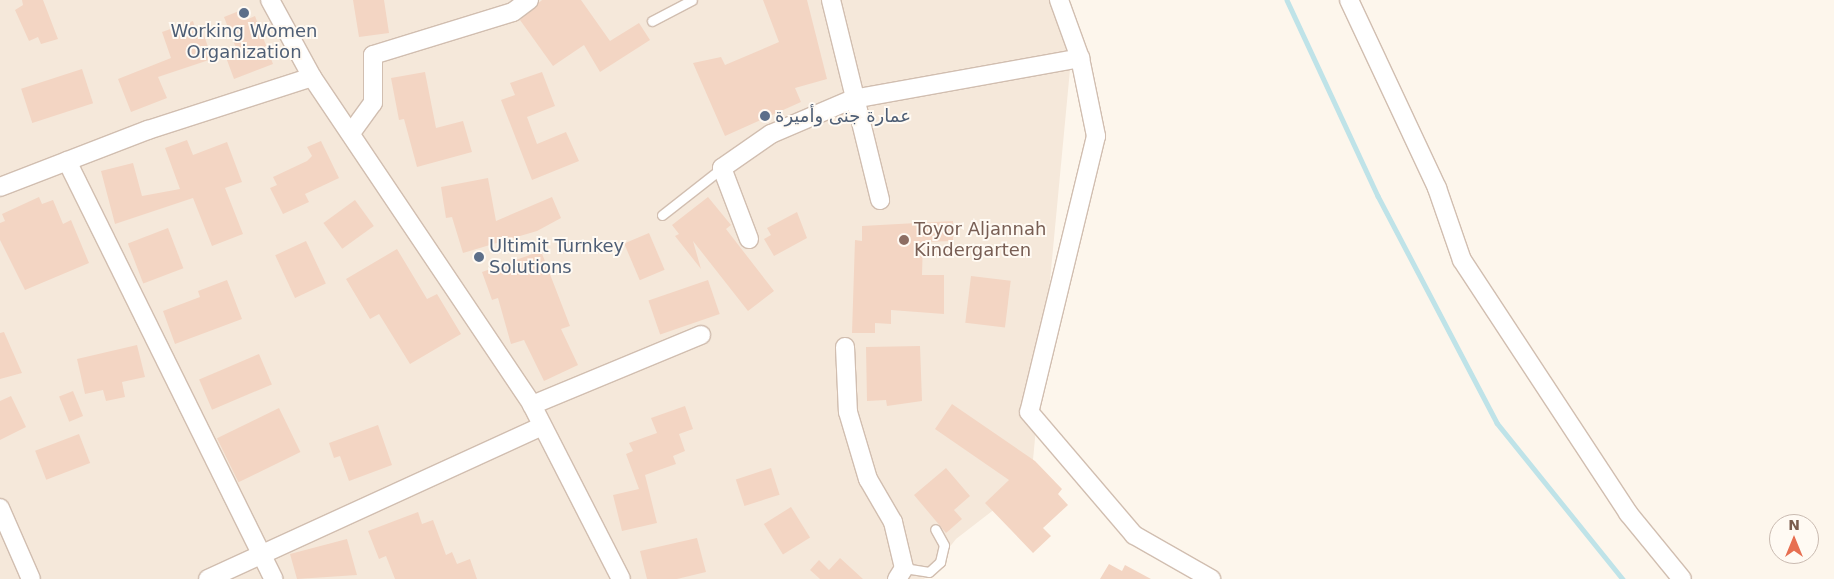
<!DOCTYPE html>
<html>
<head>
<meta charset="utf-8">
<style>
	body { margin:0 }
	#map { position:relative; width:1834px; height:579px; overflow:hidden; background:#fdf6ec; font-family:"DejaVu Sans",Vazirmatn,sans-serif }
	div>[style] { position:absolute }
	.residential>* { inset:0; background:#f5e8da }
	.stream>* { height:4.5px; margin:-2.25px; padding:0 2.25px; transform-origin:2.25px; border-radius:2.25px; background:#bfe3e8 }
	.building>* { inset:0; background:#f3d5c3; transform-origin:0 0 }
	.roads { filter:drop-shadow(1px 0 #d1beb0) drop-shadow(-1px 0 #d1beb0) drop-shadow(0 1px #d1beb0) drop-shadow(0 -1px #d1beb0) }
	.service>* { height:9px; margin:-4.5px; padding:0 4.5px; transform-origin:4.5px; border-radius:4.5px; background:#fff }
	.minor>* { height:18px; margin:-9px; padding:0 9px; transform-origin:9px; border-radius:9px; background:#fff }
	.dots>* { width:14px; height:14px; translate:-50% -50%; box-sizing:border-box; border:2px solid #fffaf3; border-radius:50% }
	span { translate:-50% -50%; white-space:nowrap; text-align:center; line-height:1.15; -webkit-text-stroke:4px #fffaf3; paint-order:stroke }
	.service-label { font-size:18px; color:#4e5e75 }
	.left { translate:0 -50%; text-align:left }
	.education-label { font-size:18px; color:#785e54 }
	.north { position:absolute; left:1769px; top:514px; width:50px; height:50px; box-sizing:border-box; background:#fffaf3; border:1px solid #cabbb1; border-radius:50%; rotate:0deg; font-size:14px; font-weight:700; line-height:20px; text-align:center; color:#7a5c4d }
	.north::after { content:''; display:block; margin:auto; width:18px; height:22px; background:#e76f51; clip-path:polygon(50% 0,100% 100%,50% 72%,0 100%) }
</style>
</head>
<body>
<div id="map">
	<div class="residential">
		<i style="clip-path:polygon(0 0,1066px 0,1073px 38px,1031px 481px,956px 539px,924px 579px,0 579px)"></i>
	</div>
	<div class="stream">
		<i style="left:1287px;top:0;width:216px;rotate:65.1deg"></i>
		<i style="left:1378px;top:196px;width:256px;rotate:62.3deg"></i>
		<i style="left:1497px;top:423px;width:201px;rotate:51.1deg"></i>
	</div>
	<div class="building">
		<i style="clip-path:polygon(22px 0,43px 0,58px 39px,41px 44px,38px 37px,29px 41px,15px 10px,23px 5px)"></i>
		<i style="clip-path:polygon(353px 0,384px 0,389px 33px,359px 37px)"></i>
		<i style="clip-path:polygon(542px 0,581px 0,610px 41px,639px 23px,650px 40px,600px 72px,584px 45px,553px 66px,520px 20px)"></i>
		<i style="clip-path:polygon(763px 0,807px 0,827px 79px,795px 88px,801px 102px,725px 136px,693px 63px,721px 57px,725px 65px,779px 42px)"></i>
		<i style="clip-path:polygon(244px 9px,248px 19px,255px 16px,273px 64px,234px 79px,224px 52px,236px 48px,224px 17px)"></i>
		<i style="clip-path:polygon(193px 21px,196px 31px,202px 29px,212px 59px,158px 77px,167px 98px,131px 112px,118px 79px,171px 58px,162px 32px)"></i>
		<i style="left:82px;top:69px;width:36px;height:64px;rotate:72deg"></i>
		<i style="clip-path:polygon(425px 72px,436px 128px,463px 121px,472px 152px,417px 167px,404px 119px,399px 120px,391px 78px)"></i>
		<i style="clip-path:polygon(542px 72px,555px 106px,527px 117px,537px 144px,566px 132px,579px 161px,532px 180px,501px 100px,515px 95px,510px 83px)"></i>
		<i style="clip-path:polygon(187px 140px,193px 155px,227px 142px,242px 182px,225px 188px,243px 234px,212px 246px,193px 198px,115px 224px,101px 171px,133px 163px,142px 196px,180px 189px,165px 148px)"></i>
		<i style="clip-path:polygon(321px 141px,339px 178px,305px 194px,309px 202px,283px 214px,270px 188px,277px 185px,273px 177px,307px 161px,312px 156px,307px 147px)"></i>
		<i style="clip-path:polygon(488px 178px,496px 221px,552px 197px,561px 218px,537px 231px,463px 253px,452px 217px,446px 218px,441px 187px)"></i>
		<i style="clip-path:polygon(39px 197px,42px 204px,53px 200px,63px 224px,71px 220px,89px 263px,25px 290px,0 240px,0 223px,5px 221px,2px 214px)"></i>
		<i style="clip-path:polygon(708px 197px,731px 225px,726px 229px,774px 291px,748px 311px,693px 241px,701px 269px,675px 236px,679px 234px,672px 225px)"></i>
		<i style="left:355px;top:200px;width:32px;height:39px;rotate:54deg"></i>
		<i style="clip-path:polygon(797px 212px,807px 238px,774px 256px,764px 239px,771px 235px,767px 228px)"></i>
		<i style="clip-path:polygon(953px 221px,953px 241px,923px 242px,922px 275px,944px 275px,944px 314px,891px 310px,891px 324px,875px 323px,875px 333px,852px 333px,855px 240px,862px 241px,862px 226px)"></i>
		<i style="left:168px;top:228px;width:43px;height:43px;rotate:69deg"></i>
		<i style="left:649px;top:233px;width:40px;height:27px;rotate:67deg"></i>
		<i style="left:306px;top:241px;width:47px;height:34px;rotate:65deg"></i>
		<i style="clip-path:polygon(397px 249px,427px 299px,437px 294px,461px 334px,410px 364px,379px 314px,370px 319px,346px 279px)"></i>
		<i style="clip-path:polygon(541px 251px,570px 326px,561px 329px,578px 365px,544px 381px,524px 340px,511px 344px,498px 298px,492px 300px,482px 272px)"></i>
		<i style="left:971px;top:276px;width:40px;height:47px;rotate:7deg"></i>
		<i style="clip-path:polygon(227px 280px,242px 319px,175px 344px,163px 311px,200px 297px,198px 291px)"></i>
		<i style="left:708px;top:280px;width:36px;height:63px;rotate:71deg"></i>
		<i style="clip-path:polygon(4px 332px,22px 373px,0 379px,0 333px)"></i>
		<i style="clip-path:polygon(137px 345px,145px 377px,122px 382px,125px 397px,106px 401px,103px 390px,85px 394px,77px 359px)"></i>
		<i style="clip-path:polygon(920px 346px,922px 401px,887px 406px,886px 400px,867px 401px,866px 347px)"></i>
		<i style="left:259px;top:354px;width:33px;height:65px;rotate:67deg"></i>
		<i style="left:73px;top:391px;width:27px;height:15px;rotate:68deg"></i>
		<i style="clip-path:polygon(11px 396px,26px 427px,0 440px,0 401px)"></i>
		<i style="clip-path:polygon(952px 404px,1035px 461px,1062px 489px,1058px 494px,1068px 505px,1043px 528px,1051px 536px,1033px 553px,985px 503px,1009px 480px,935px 429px)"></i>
		<i style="clip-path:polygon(685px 406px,693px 429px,679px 434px,685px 451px,673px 456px,676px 464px,645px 475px,657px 523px,622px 531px,613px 495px,639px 489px,626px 454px,633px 451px,629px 443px,657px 433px,651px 418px)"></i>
		<i style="left:279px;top:408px;width:49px;height:69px;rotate:64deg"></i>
		<i style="clip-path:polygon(378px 425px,392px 465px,349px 481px,340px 456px,334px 458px,329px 443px)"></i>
		<i style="left:79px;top:434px;width:31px;height:47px;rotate:69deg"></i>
		<i style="left:771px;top:468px;width:28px;height:37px;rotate:72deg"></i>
		<i style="clip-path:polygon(946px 468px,970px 496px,954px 510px,962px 519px,946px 533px,914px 495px)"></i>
		<i style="left:791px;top:507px;width:36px;height:32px;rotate:58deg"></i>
		<i style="clip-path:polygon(418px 512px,422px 524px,433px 520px,446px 555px,452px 552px,457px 564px,470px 559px,477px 579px,395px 579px,386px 556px,379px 559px,368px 531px)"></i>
		<i style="clip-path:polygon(697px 538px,706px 572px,677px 579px,647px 579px,640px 551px)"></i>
		<i style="clip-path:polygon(347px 539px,357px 575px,297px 579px,290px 554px)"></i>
		<i style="clip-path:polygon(840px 558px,863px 579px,820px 579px,810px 570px,819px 560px,829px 570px)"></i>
		<i style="clip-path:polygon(1109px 564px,1122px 571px,1125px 565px,1151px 579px,1100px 579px)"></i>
	</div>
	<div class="roads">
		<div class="service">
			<i style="left:652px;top:21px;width:45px;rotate:-27.7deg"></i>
			<i style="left:662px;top:215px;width:76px;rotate:-38.1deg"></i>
			<i style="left:904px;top:568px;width:25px;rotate:9deg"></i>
			<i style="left:929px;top:572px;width:15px;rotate:-42deg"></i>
			<i style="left:940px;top:562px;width:17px;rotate:-77deg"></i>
			<i style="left:944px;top:545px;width:18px;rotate:-119deg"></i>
		</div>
		<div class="minor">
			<i style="left:270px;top:0;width:88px;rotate:61.4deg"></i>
			<i style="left:312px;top:77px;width:395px;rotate:56.1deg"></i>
			<i style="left:532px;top:405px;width:195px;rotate:62.9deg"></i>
			<i style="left:831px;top:0;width:206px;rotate:76.2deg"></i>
			<i style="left:1059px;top:0;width:62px;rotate:70.1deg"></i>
			<i style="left:1080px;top:58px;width:80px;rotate:78.4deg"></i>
			<i style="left:1096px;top:136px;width:284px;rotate:103.6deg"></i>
			<i style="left:1029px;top:412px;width:162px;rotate:49.5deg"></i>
			<i style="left:1134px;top:535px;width:89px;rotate:29.7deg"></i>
			<i style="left:1349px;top:0;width:208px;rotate:64.9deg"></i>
			<i style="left:1437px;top:188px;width:76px;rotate:70.9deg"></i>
			<i style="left:1462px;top:260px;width:303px;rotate:56.7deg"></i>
			<i style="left:1628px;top:513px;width:85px;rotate:50.7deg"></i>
			<i style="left:351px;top:133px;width:37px;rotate:-54deg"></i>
			<i style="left:373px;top:103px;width:48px;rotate:-90deg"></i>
			<i style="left:373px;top:55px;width:146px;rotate:-17.1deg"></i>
			<i style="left:513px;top:12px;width:20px;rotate:-37deg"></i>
			<i style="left:67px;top:161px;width:466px;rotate:63.7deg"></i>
			<i style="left:0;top:187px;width:159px;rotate:-21.1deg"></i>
			<i style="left:148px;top:130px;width:172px;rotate:-17.9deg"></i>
			<i style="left:749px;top:239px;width:76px;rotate:-110.8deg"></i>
			<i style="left:722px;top:168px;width:60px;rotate:-34.8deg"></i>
			<i style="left:771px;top:134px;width:89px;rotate:-23.1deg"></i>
			<i style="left:853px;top:99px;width:231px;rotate:-10.2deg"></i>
			<i style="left:845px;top:347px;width:65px;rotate:87.4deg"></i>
			<i style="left:848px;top:412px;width:70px;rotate:73.4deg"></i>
			<i style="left:868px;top:479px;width:50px;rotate:59.8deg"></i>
			<i style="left:893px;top:522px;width:47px;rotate:76.6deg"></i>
			<i style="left:904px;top:568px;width:13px;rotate:122deg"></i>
			<i style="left:532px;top:405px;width:183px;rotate:-22.5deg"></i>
			<i style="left:0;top:508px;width:77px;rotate:66.4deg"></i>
			<i style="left:208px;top:579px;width:365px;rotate:-24.6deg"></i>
		</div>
	</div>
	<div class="dots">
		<i style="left:244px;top:13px;background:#5c6f8a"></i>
		<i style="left:765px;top:116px;background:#5c6f8a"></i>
		<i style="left:904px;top:240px;background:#8d6e63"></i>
		<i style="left:479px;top:257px;background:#5c6f8a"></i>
	</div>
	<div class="service-label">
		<span style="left:244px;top:42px">Working Women<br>Organization</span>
		<span class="left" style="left:775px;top:116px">عمارة جنى وأميرة</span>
		<span class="left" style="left:489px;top:257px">Ultimit Turnkey<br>Solutions</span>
	</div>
	<div class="education-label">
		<span class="left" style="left:914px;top:240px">Toyor Aljannah<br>Kindergarten</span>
	</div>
	<div class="north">N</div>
</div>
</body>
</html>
